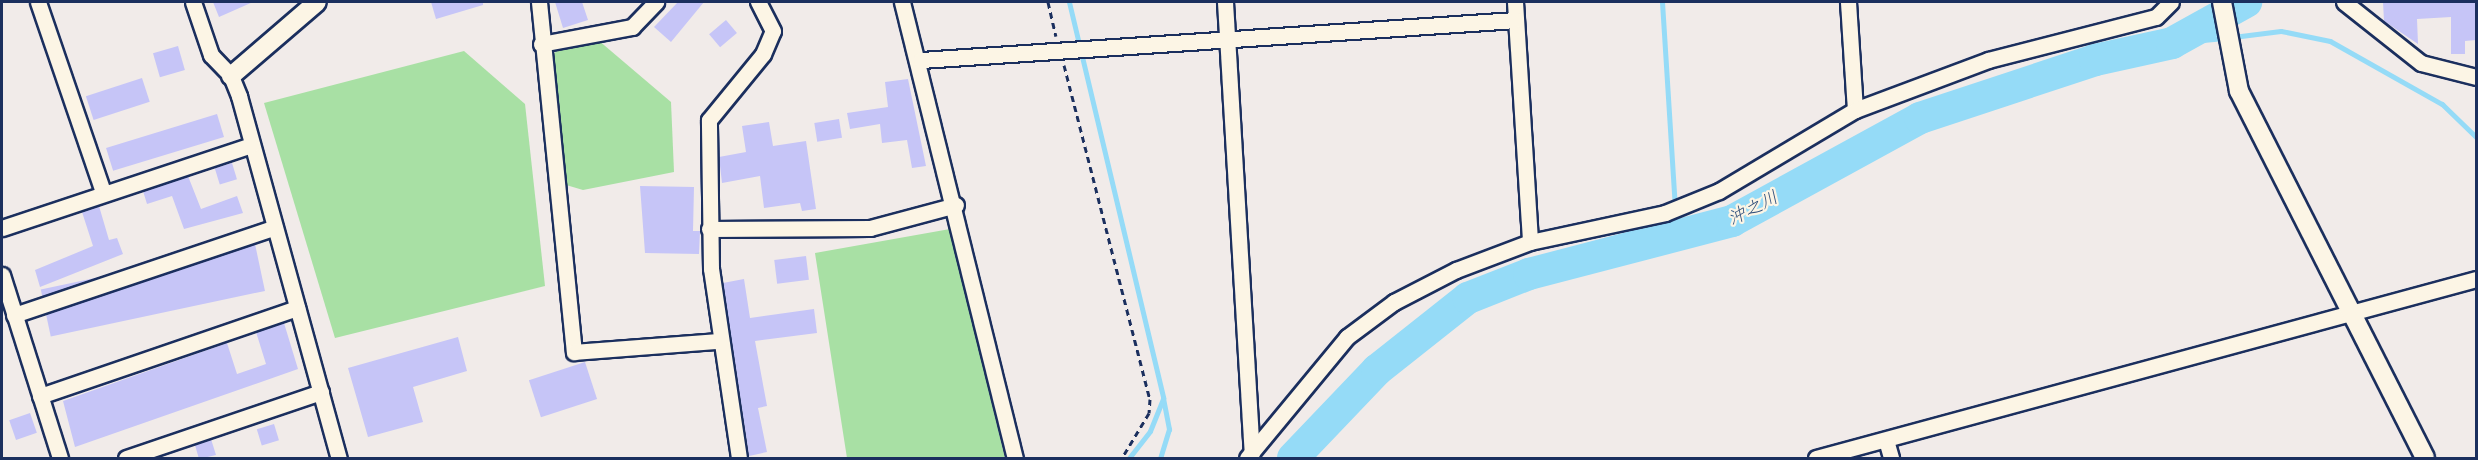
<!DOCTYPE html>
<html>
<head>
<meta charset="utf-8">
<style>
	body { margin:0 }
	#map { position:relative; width:2478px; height:460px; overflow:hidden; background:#f1ebe9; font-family:Delius,"Klee One",sans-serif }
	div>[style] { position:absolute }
	.green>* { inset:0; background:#a8e0a4 }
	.stream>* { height:5px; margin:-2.5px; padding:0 2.5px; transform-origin:2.5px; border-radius:2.5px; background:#95dbf7 }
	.river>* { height:32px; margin:-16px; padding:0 16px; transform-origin:16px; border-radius:16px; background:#95dbf7 }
	.building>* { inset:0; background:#c6c5f7; transform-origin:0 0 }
	.path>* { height:3px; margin-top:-1.5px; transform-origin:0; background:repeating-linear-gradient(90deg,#1b2f5e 0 6px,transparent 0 10.5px) }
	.roads { filter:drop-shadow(2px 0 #1b2f5e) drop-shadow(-2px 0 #1b2f5e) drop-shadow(0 2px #1b2f5e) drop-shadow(0 -2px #1b2f5e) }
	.minor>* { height:15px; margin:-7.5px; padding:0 7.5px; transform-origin:7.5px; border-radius:7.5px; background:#fcf5e5 }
	.tertiary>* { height:18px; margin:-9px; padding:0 9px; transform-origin:9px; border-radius:9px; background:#fcf5e5 }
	span { translate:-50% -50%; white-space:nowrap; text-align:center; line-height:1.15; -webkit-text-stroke:4.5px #fcf5e5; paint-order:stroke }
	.water-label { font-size:18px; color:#33517d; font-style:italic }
	.frame { position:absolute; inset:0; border:3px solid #1b2f5e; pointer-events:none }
</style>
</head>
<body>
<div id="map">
	<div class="green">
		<i style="clip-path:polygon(591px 34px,671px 102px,674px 172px,583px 190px,556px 182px,554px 53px)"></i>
		<i style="clip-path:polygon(464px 51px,525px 104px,545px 286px,335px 338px,264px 103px)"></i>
		<i style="clip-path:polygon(950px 229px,1005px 458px,847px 458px,815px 253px)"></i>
	</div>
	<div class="stream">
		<i style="left:1069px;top:2px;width:407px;rotate:76.6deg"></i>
		<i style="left:1163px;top:398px;width:32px;rotate:79deg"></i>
		<i style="left:1169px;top:429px;width:30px;rotate:107deg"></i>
		<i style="left:1662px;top:2px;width:237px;rotate:86.4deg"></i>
		<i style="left:2233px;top:37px;width:48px;rotate:-7.1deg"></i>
		<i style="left:2281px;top:31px;width:50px;rotate:11.5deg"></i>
		<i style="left:2330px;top:41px;width:129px;rotate:29.4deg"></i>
		<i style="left:2442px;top:104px;width:47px;rotate:44.1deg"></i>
		<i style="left:2172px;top:43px;width:52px;rotate:-5.5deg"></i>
		<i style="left:1129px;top:458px;width:34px;rotate:-52deg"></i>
		<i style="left:1150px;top:431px;width:35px;rotate:-68deg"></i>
	</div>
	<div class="river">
		<i style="left:1293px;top:458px;width:122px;rotate:-46.3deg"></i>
		<i style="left:1377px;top:370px;width:116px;rotate:-38.4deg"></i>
		<i style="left:1468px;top:298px;width:66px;rotate:-21.5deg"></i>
		<i style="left:1529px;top:274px;width:210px;rotate:-14.6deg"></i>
		<i style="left:1732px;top:221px;width:214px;rotate:-28.7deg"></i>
		<i style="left:1920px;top:118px;width:184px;rotate:-18.3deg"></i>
		<i style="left:2095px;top:60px;width:79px;rotate:-12.4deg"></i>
		<i style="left:2172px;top:43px;width:85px;rotate:-29deg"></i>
	</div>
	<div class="building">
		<i style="clip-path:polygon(213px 2px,253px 2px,219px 17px)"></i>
		<i style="clip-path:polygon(431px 2px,483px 2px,483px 5px,436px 19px)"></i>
		<i style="clip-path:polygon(555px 2px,582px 2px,588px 20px,563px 28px)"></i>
		<i style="clip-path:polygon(678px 2px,704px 2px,671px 42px,654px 27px)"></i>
		<i style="clip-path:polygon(2383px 2px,2476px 2px,2476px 40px,2465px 41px,2465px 54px,2451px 54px,2451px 17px,2417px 19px,2418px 44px,2384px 21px)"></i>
		<i style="left:726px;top:20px;width:17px;height:22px;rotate:50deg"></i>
		<i style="left:178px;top:46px;width:25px;height:26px;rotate:74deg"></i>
		<i style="left:142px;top:78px;width:25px;height:59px;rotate:72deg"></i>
		<i style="clip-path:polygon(908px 79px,926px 166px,912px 168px,907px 140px,882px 143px,880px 124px,850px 129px,847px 113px,888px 107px,885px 82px)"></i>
		<i style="left:217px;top:114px;width:24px;height:116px;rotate:73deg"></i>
		<i style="left:839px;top:119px;width:19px;height:25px;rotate:81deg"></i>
		<i style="clip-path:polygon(769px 122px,773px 146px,806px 141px,816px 209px,802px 211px,800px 203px,764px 208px,760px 176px,722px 183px,719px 157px,746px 152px,742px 126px)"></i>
		<i style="left:232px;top:163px;width:17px;height:18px;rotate:73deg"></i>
		<i style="clip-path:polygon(188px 176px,201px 209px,237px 196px,243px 213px,184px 229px,172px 196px,147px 204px,143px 191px)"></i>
		<i style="clip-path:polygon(640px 186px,694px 187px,693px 231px,700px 231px,699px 254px,645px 253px)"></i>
		<i style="clip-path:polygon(99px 206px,109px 240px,117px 238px,123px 254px,40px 287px,35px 270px,93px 246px,82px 212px)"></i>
		<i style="left:255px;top:244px;width:48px;height:219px;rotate:78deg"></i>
		<i style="left:806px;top:256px;width:24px;height:32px;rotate:83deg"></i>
		<i style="clip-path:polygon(744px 279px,750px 318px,814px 309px,817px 333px,755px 341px,767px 406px,758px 408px,767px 452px,749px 456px,723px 283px)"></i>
		<i style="clip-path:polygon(284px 323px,298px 369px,75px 447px,63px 401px,227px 343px,237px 374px,266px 364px,256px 332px)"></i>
		<i style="clip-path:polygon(458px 337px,467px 371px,413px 387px,423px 422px,368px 437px,348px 368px)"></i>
		<i style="left:585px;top:362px;width:39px;height:59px;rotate:72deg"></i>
		<i style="left:30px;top:413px;width:21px;height:22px;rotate:71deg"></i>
		<i style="left:274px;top:424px;width:17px;height:18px;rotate:73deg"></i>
		<i style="clip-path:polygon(211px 439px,216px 455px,199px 459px,195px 445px)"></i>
	</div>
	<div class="path">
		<i style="left:1048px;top:2px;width:35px;rotate:77deg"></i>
		<i style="left:1064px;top:65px;width:345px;rotate:75.6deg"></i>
		<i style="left:1150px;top:399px;width:14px;rotate:94deg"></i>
		<i style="left:1149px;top:413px;width:52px;rotate:121deg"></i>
	</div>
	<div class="roads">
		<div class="minor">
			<i style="left:38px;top:2px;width:201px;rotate:71.1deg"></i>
			<i style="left:193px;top:2px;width:56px;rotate:71.2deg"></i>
			<i style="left:211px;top:55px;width:29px;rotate:46deg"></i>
			<i style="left:231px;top:76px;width:22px;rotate:68deg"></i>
			<i style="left:239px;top:96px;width:376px;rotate:74.6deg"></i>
			<i style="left:539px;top:2px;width:352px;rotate:84.3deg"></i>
			<i style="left:574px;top:352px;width:144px;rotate:-4.4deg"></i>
			<i style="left:902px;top:2px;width:470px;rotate:76.1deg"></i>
			<i style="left:1225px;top:2px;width:452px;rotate:86.6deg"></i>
			<i style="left:1515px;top:2px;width:240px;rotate:86.4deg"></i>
			<i style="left:1848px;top:2px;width:108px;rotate:86.3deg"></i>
			<i style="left:2344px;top:2px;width:98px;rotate:38.4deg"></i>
			<i style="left:2421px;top:63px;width:57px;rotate:14.3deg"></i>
			<i style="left:541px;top:44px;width:93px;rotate:-10.6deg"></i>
			<i style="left:632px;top:27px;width:35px;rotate:-46deg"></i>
			<i style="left:921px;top:60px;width:596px;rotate:-3.85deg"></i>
			<i style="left:2px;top:228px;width:263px;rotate:-18.4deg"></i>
			<i style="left:709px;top:229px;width:161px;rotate:-0.4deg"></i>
			<i style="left:870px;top:228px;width:89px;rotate:-15deg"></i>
			<i style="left:2px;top:275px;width:192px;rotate:72.4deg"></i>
			<i style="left:14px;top:315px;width:275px;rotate:-18.6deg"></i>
			<i style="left:40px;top:396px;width:272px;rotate:-18.9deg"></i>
			<i style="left:1886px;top:440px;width:19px;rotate:74deg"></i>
			<i style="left:126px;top:458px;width:206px;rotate:-18.7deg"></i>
			<i style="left:739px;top:458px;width:191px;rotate:-98.4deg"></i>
			<i style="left:711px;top:269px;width:149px;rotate:-90.8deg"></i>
			<i style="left:709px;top:120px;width:85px;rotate:-50.7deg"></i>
			<i style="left:763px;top:54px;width:25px;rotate:-67deg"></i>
			<i style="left:773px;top:31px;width:33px;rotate:-117deg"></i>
			<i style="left:1247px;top:458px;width:157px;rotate:-50.4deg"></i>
			<i style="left:1347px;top:337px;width:59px;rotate:-36.7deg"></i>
			<i style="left:1394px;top:302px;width:70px;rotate:-27.3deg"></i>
			<i style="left:1456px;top:270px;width:79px;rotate:-20.7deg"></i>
			<i style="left:1530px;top:242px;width:138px;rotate:-12.1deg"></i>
			<i style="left:1665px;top:213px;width:58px;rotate:-22.2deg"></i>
			<i style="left:1719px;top:191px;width:158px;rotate:-30.8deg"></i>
			<i style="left:1855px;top:110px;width:142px;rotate:-20.6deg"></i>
			<i style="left:1988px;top:60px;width:173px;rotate:-14.4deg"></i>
			<i style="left:2156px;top:17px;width:21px;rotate:-45deg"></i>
			<i style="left:1816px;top:458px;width:684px;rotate:-15.17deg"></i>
		</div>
		<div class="tertiary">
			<i style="left:2222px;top:2px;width:91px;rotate:79.2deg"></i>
			<i style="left:2239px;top:91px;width:411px;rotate:63.1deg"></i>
			<i style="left:231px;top:76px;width:113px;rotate:-40.7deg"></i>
		</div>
	</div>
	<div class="water-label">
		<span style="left:1753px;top:208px;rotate:-27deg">沖之川</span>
	</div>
	<div class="frame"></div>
</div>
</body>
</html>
